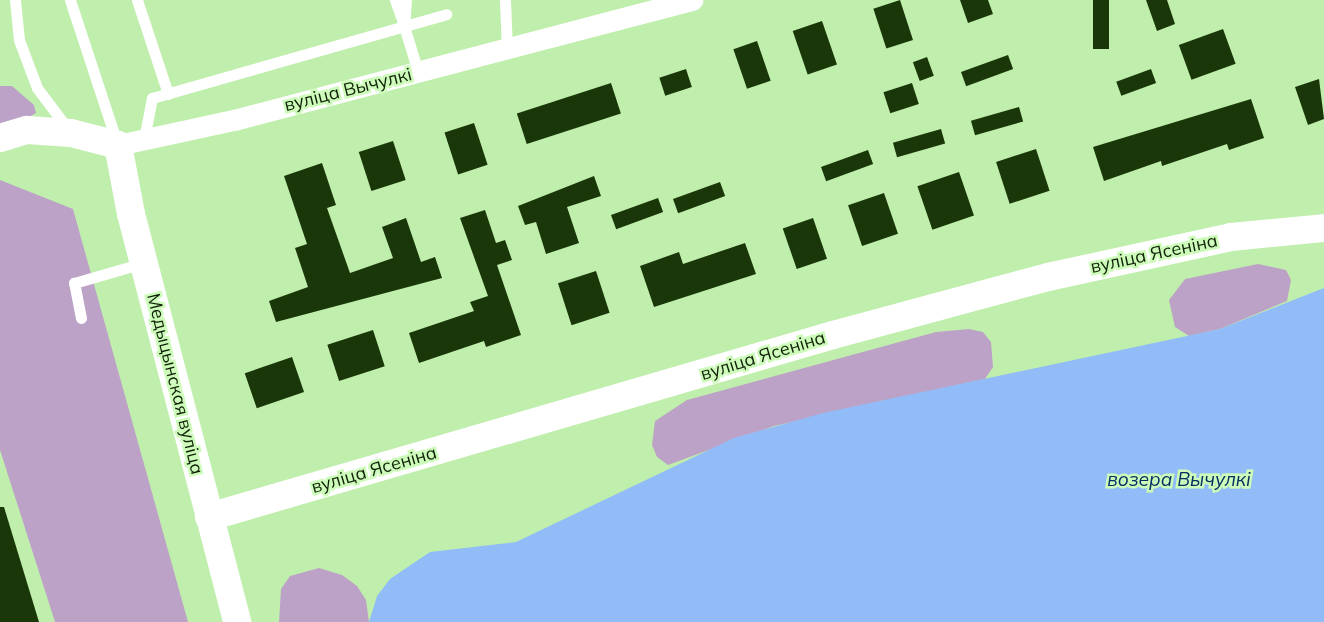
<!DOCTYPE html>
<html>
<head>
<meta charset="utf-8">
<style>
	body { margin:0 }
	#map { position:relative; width:1324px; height:622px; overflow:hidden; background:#c0eeac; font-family:Mulish,sans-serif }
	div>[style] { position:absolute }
	.green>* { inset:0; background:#bda2c8 }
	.water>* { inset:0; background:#91bcf7 }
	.building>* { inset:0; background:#1a3709; transform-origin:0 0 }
	.service>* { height:11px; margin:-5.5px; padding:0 5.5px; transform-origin:5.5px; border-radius:5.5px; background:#fff }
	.minor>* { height:21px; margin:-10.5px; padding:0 10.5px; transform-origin:10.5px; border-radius:10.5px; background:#fff }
	.tertiary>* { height:28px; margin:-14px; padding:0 14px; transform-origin:14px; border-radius:14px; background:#fff }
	span { translate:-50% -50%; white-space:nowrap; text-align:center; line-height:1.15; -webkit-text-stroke:5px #cdfbb9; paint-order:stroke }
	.street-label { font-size:18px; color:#102108 }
	.water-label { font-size:19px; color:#052f63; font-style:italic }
</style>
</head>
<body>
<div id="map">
	<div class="green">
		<i style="clip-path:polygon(0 86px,12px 86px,34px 105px,36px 113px,18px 123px,0 125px)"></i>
		<i style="clip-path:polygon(0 180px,73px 209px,188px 622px,55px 622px,0 450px)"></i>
		<i style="clip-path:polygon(1258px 264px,1286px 270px,1291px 280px,1287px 301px,1220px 329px,1189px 336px,1175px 327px,1169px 300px,1185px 279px)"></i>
		<i style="clip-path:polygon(969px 329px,983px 332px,991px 342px,993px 367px,985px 379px,774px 426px,668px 465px,657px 457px,652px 445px,655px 421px,687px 400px,936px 332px)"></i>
		<i style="clip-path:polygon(319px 568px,342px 575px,357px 586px,366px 600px,369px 622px,279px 622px,281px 589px,290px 576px)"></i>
	</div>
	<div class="water">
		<i style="clip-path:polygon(1324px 288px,1324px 622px,369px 622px,377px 596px,390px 579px,430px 552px,516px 542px,734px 438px,823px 413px,1220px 329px)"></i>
	</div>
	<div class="building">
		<i style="left:900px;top:0;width:42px;height:28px;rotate:72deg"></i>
		<i style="clip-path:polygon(960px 0,988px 0,993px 14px,968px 23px)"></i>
		<i style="left:1093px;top:0;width:16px;height:49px"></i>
		<i style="clip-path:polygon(1146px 0,1167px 0,1175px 24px,1157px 31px)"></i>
		<i style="left:822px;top:21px;width:46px;height:31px;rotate:71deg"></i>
		<i style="left:1223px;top:29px;width:37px;height:47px;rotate:70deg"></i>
		<i style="left:757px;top:41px;width:42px;height:25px;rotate:71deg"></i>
		<i style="left:1008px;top:55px;width:15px;height:50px;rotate:70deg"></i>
		<i style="left:927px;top:57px;width:20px;height:15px;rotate:70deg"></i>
		<i style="left:686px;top:69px;width:19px;height:28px;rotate:72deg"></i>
		<i style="left:1151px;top:69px;width:15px;height:37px;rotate:70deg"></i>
		<i style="clip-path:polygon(1319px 79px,1324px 119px,1308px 125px,1295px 87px)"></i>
		<i style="left:611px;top:83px;width:32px;height:99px;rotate:72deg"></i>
		<i style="left:912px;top:83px;width:22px;height:30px;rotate:72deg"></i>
		<i style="clip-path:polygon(1251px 99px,1264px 138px,1229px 150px,1227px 144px,1162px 166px,1161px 161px,1104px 181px,1093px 147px)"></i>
		<i style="left:1019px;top:107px;width:15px;height:50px;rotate:74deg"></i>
		<i style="left:474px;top:123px;width:44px;height:31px;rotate:72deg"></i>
		<i style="left:941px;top:129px;width:15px;height:50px;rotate:74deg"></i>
		<i style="left:393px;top:141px;width:41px;height:36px;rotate:72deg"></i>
		<i style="left:1036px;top:149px;width:44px;height:42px;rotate:72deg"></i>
		<i style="left:868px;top:150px;width:15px;height:50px;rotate:70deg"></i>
		<i style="clip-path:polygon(322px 163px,336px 205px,327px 208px,350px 273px,393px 258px,382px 227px,406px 218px,421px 262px,435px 257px,442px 278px,276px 322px,269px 301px,308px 287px,295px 248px,307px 244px,284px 176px)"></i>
		<i style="left:959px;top:172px;width:46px;height:44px;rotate:71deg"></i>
		<i style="clip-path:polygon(594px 176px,601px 196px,567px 207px,579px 243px,546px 254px,536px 222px,525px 225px,518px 206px)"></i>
		<i style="left:720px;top:182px;width:15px;height:50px;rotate:70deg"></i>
		<i style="left:884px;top:193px;width:43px;height:38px;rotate:71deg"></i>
		<i style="left:658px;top:198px;width:15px;height:50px;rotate:70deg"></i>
		<i style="clip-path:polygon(485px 210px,496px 243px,505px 240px,512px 260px,497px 265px,521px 335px,486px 347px,484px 341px,419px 363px,409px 333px,474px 311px,470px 302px,488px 296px,460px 218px)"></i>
		<i style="left:813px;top:218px;width:43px;height:32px;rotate:71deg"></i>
		<i style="clip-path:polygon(745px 243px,756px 274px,654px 307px,640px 266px,679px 252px,683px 264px)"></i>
		<i style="left:596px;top:271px;width:44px;height:40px;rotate:72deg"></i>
		<i style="left:373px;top:330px;width:38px;height:48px;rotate:72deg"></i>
		<i style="left:292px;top:357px;width:37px;height:50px;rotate:71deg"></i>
		<i style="clip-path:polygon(0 507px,4px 507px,39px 622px,0 622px)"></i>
	</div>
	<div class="service">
		<i style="left:15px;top:0;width:40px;rotate:84.3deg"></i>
		<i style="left:19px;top:40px;width:51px;rotate:69.4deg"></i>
		<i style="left:37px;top:88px;width:51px;rotate:52.9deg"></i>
		<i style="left:70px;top:0;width:151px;rotate:71.8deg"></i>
		<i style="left:137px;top:0;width:99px;rotate:71.7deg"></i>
		<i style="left:395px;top:0;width:23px;rotate:70deg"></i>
		<i style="left:406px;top:0;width:26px;rotate:94deg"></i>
		<i style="left:404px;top:26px;width:48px;rotate:73.1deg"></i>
		<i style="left:505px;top:0;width:49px;rotate:87.7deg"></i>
		<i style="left:144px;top:139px;width:42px;rotate:-79deg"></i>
		<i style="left:152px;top:98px;width:306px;rotate:-15.9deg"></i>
		<i style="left:81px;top:318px;width:36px;rotate:-101deg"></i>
		<i style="left:74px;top:283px;width:72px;rotate:-16.2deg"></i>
	</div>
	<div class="minor">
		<i style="left:118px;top:145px;width:119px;rotate:-12.2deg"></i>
		<i style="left:234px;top:120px;width:474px;rotate:-14.7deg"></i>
	</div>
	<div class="tertiary">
		<i style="left:0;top:138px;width:28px;rotate:-17deg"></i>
		<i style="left:27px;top:130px;width:44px;rotate:3.9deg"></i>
		<i style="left:71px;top:133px;width:49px;rotate:14.3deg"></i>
		<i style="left:118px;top:145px;width:70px;rotate:79.3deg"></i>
		<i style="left:131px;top:214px;width:422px;rotate:75.4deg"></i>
		<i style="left:209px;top:517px;width:650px;rotate:-16.26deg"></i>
		<i style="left:833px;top:335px;width:223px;rotate:-15.1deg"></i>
		<i style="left:1048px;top:277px;width:187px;rotate:-12.3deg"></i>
		<i style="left:1231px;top:237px;width:93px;rotate:-5.5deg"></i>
	</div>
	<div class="street-label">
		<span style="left:348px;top:90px;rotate:-14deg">вуліца Вычулкі</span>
		<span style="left:1154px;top:254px;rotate:-12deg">вуліца Ясеніна</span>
		<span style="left:763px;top:356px;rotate:-17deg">вуліца Ясеніна</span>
		<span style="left:175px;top:384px;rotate:76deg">Медыцынская вуліца</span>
		<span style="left:374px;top:470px;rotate:-16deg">вуліца Ясеніна</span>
	</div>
	<div class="water-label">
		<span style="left:1179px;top:480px">возера Вычулкі</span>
	</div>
</div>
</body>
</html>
